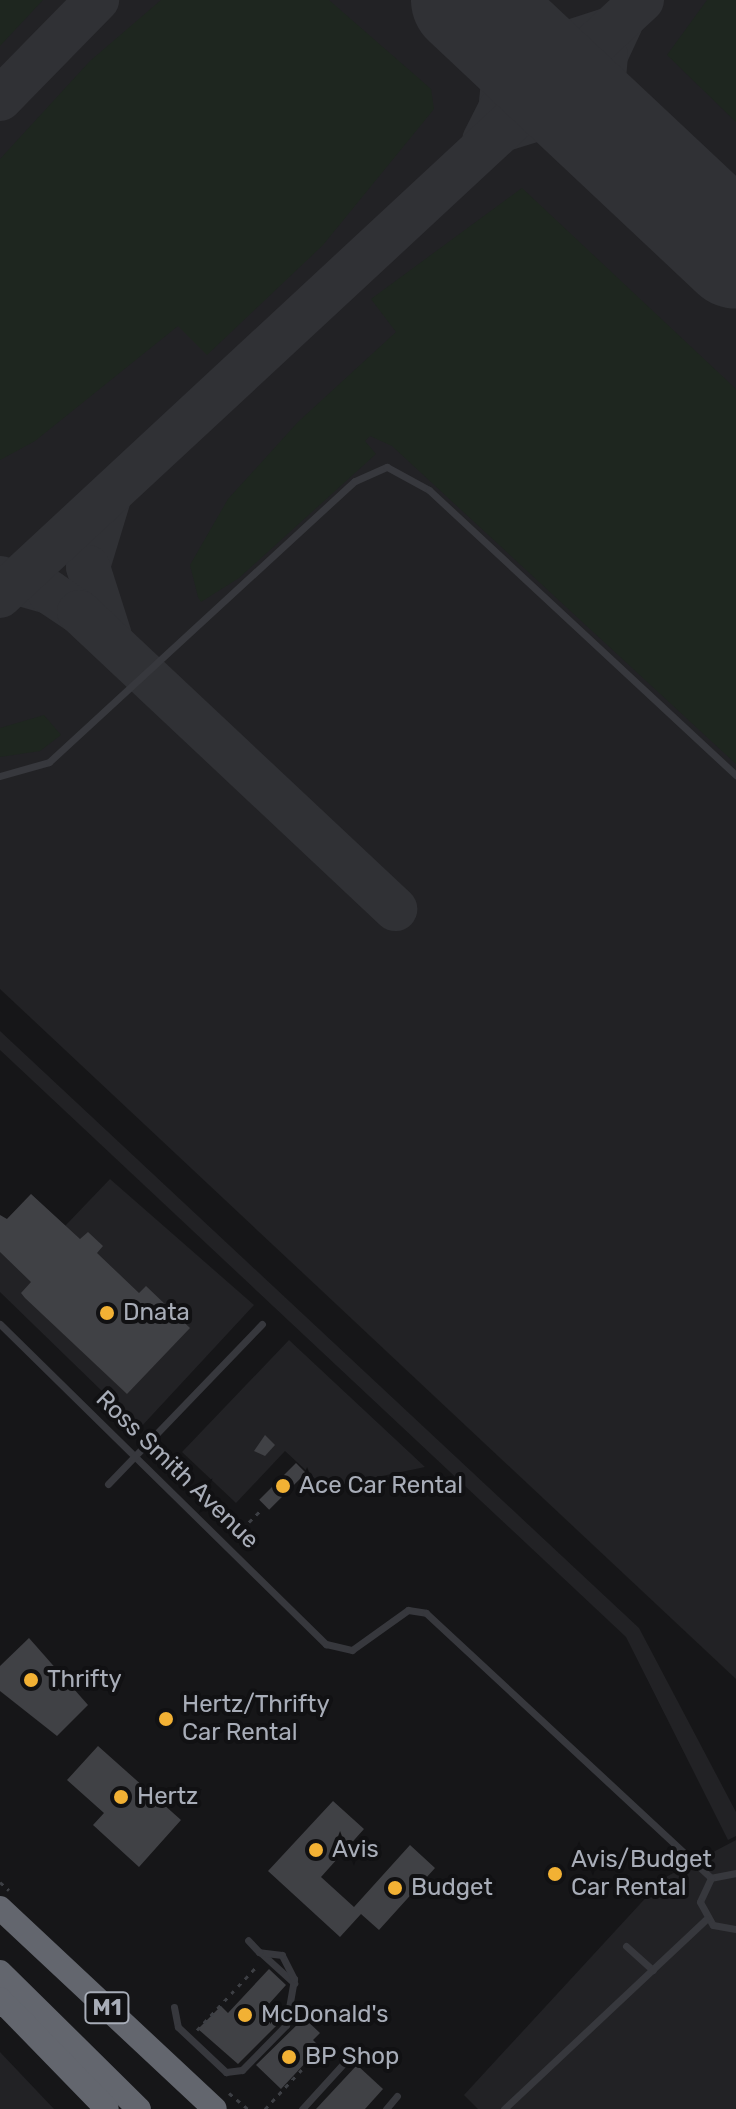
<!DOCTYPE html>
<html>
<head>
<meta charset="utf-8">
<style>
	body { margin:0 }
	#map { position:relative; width:736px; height:2109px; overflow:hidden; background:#161618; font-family:Rubik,sans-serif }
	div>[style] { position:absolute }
	.built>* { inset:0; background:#222225 }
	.green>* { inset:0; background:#1e261f }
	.taxiway>* { height:44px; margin:-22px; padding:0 22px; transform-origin:22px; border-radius:22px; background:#303135 }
	.runway>* { height:112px; margin:-56px; padding:0 56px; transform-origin:56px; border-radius:56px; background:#303135 }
	.building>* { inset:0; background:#404145; transform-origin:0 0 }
	.path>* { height:3px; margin-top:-1.5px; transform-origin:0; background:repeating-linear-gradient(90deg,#3d3f44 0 4px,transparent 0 10px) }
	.service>* { height:7px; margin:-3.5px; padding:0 3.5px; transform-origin:3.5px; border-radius:3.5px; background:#37383d }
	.motorway>* { height:24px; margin:-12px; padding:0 12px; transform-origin:12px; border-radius:12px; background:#63666e }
	.dots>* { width:22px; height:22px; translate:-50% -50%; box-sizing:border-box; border:4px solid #111113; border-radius:50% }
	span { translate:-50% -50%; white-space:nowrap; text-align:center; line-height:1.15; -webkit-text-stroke:8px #111113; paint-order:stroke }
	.shield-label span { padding:2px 6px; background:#111113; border:2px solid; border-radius:6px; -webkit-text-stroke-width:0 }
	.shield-label { font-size:22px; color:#a8adb8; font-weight:700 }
	.poi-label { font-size:24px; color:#a8adb8 }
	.left { translate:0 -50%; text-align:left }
	.street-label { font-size:24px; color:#a8adb8 }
</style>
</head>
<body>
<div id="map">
	<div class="built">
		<i style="clip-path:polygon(0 0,736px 0,736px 1679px,0 989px)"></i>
		<i style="clip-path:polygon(0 1031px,639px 1628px,736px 1812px,736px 1836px,728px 1840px,626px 1637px,0 1050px)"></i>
		<i style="clip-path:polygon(110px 1179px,254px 1305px,140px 1428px,0 1292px,0 1226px,31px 1194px,65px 1226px)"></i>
		<i style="clip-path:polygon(289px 1340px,425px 1467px,325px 1488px,285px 1451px,236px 1503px,182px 1452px)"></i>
		<i style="clip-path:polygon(736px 1840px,736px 2109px,478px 2109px,464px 2095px,664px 1878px)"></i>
		<i style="clip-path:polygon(0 2052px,54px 2109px,0 2109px)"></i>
	</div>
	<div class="green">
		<i style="clip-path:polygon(0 0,43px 0,0 46px)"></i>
		<i style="clip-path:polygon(161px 0,329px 0,431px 89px,434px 109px,323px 245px,207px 355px,178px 326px,35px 441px,0 460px,0 159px,90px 61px)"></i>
		<i style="clip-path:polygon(707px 0,736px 0,736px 122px,667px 55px)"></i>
		<i style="clip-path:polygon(522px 188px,736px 389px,736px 764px,392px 446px,370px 436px,365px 441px,376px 454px,239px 578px,201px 602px,198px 597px,190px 565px,228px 499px,298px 422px,396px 332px,371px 299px)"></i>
		<i style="clip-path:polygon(44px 715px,61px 735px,40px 751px,0 757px,0 728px)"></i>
	</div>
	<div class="taxiway">
		<i style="left:471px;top:0;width:46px;rotate:40.6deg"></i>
		<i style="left:506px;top:30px;width:27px;rotate:22deg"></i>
		<i style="left:531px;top:40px;width:39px;rotate:3deg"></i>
		<i style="left:570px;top:42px;width:38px;rotate:-18deg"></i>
		<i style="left:478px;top:13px;width:36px;rotate:56deg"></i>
		<i style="left:498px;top:43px;width:31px;rotate:79deg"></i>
		<i style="left:504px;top:73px;width:36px;rotate:96deg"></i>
		<i style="left:500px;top:109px;width:35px;rotate:117deg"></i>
		<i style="left:621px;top:23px;width:35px;rotate:115deg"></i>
		<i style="left:606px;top:55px;width:36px;rotate:95deg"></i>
		<i style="left:603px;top:91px;width:37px;rotate:74deg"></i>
		<i style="left:613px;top:127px;width:26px;rotate:53deg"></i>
		<i style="left:0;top:99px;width:139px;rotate:-45.6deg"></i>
		<i style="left:502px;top:130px;width:44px;rotate:-17.2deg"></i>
		<i style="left:544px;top:117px;width:50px;rotate:9.3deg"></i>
		<i style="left:593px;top:125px;width:140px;rotate:42.1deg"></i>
		<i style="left:109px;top:498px;width:72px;rotate:106.9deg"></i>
		<i style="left:88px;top:567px;width:72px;rotate:72.3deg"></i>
		<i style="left:0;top:578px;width:51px;rotate:15.9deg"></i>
		<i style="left:49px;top:592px;width:36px;rotate:34deg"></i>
		<i style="left:79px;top:612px;width:434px;rotate:43.2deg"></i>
		<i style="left:0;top:596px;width:876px;rotate:-42.87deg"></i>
	</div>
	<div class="runway">
		<i style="left:467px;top:0;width:369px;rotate:43.2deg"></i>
	</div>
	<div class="building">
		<i style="clip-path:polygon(31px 1194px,80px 1239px,88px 1232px,103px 1246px,97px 1253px,139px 1293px,146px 1286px,190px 1328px,127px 1394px,25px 1298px,21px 1293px,31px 1282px,0 1252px,0 1215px,7px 1219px)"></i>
		<i style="clip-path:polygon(265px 1435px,275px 1445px,265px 1456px,254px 1451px)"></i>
		<i style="left:296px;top:1463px;width:14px;height:52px;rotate:45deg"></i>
		<i style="clip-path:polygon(29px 1638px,88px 1705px,57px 1736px,0 1691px,0 1666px)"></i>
		<i style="clip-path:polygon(98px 1746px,181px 1820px,139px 1867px,93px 1825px,104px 1813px,67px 1780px)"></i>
		<i style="clip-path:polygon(333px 1801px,364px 1829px,321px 1877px,354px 1907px,410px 1845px,435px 1868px,379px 1930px,361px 1914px,340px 1937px,268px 1871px)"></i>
		<i style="clip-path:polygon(269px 1969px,286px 1985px,268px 2005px,280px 2022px,238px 2064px,198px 2029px,221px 2006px,228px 2013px)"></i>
		<i style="clip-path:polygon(304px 2018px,320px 2033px,313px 2040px,320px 2047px,281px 2089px,256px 2065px)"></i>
		<i style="clip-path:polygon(357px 2065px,383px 2089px,365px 2109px,316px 2109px)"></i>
	</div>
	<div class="path">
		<i style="left:242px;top:1529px;width:27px;rotate:-45deg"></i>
		<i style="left:0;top:1882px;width:12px;rotate:42deg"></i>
		<i style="left:197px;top:2030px;width:88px;rotate:-46.8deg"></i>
		<i style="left:229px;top:2093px;width:25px;rotate:40deg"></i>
		<i style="left:265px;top:2109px;width:82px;rotate:-47deg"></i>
	</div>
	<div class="service">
		<i style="left:0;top:776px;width:51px;rotate:-15.9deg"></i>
		<i style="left:49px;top:762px;width:415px;rotate:-42.6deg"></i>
		<i style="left:355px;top:481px;width:35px;rotate:-24deg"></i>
		<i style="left:387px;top:467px;width:48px;rotate:28.7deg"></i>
		<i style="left:429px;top:490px;width:419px;rotate:42.9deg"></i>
		<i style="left:0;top:1324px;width:457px;rotate:44.5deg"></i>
		<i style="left:326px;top:1644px;width:27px;rotate:13deg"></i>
		<i style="left:352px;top:1650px;width:69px;rotate:-35.5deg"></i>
		<i style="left:408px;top:1610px;width:18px;rotate:9deg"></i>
		<i style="left:426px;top:1613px;width:389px;rotate:42.9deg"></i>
		<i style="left:108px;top:1484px;width:222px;rotate:-46.1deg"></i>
		<i style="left:736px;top:1873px;width:25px;rotate:169deg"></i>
		<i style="left:711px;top:1878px;width:26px;rotate:115deg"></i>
		<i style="left:700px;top:1902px;width:26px;rotate:61deg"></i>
		<i style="left:713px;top:1925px;width:23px;rotate:10deg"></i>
		<i style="left:626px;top:1946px;width:36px;rotate:42deg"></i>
		<i style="left:261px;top:1953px;width:45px;rotate:42.3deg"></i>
		<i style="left:174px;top:2007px;width:20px;rotate:79deg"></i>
		<i style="left:178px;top:2027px;width:66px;rotate:43.2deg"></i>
		<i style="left:226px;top:2072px;width:16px;rotate:-7deg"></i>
		<i style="left:242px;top:2070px;width:63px;rotate:-45.6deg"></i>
		<i style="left:286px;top:2025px;width:47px;rotate:-80.1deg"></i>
		<i style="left:294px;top:1979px;width:27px;rotate:-117deg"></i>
		<i style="left:282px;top:1955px;width:23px;rotate:-173deg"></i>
		<i style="left:259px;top:1952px;width:16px;rotate:-133deg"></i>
		<i style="left:302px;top:2109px;width:76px;rotate:-47.7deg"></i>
		<i style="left:386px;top:2109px;width:17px;rotate:-50deg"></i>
		<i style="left:504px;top:2109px;width:277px;rotate:-43.2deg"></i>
	</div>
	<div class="motorway">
		<i style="left:0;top:1908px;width:294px;rotate:43.1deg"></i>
		<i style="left:0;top:1972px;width:195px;rotate:44.6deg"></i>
		<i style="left:0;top:1999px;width:153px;rotate:45.8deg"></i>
	</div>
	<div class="dots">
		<i style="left:107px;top:1313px;background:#f2b134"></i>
		<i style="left:283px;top:1486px;background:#f2b134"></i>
		<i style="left:31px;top:1680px;background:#f2b134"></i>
		<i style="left:166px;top:1719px;background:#f2b134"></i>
		<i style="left:121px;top:1797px;background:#f2b134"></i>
		<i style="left:316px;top:1850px;background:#f2b134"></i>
		<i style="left:555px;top:1874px;background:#f2b134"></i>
		<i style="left:395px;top:1888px;background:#f2b134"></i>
		<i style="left:245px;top:2015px;background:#f2b134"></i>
		<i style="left:289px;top:2057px;background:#f2b134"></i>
	</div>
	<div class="shield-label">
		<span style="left:107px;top:2008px">M1</span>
	</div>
	<div class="poi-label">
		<span class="left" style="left:123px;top:1313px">Dnata</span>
		<span class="left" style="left:299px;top:1486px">Ace Car Rental</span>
		<span class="left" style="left:47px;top:1680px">Thrifty</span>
		<span class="left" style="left:182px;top:1719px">Hertz/Thrifty<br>Car Rental</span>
		<span class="left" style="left:137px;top:1797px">Hertz</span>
		<span class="left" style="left:332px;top:1850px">Avis</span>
		<span class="left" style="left:571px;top:1874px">Avis/Budget<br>Car Rental</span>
		<span class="left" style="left:411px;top:1888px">Budget</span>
		<span class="left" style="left:261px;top:2015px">McDonald's</span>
		<span class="left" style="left:305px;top:2057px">BP Shop</span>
	</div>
	<div class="street-label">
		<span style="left:177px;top:1470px;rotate:44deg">Ross Smith Avenue</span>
	</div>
</div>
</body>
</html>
